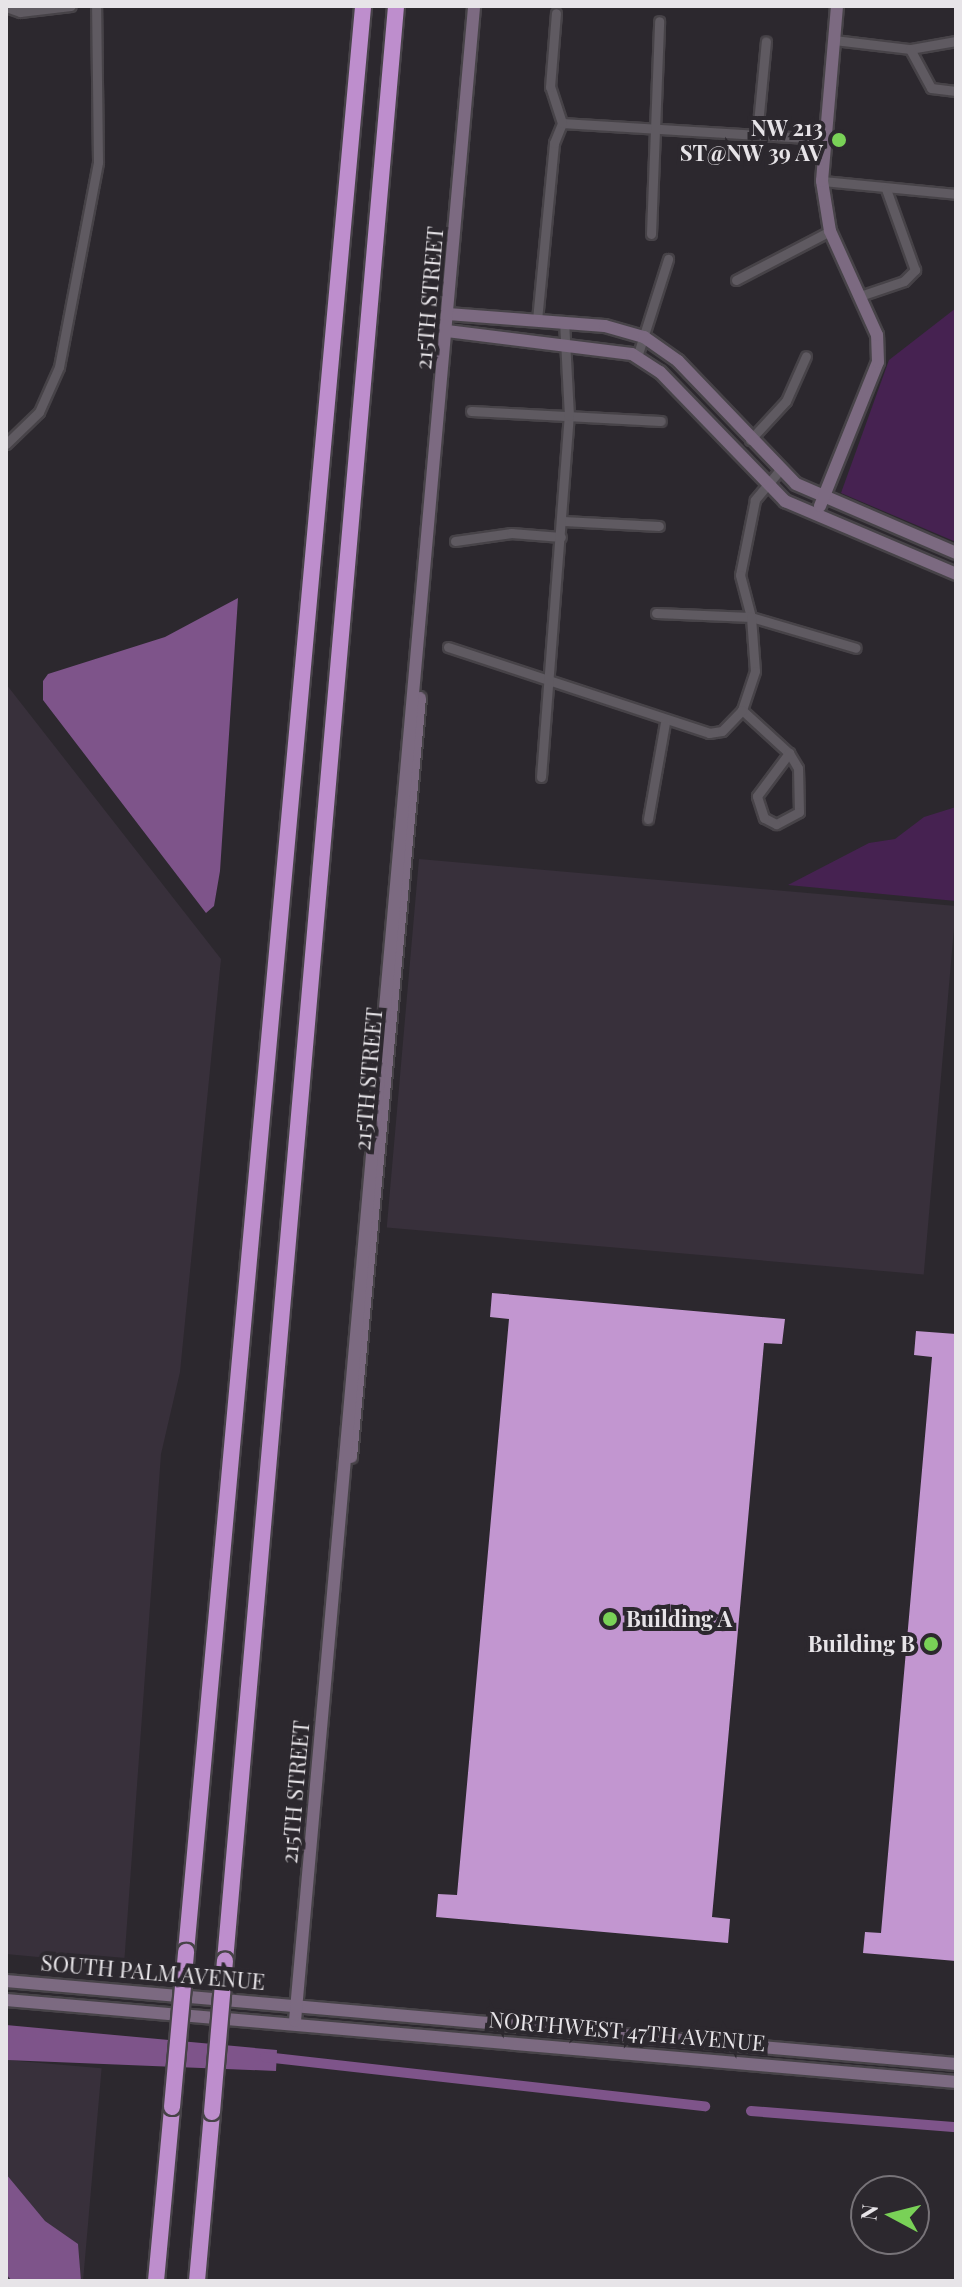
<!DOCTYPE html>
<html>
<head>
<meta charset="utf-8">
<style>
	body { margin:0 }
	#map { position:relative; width:962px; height:2287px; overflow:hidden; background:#2c282e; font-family:"Playfair Display",serif }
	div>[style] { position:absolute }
	.built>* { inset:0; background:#38303b; transform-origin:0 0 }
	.green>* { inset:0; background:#462251 }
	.water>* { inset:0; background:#7e548a }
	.canal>* { height:10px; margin:-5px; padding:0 5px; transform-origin:5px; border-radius:5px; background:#7e548a }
	.building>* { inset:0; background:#c296d0 }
	.roads { filter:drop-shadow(2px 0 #474348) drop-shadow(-2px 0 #474348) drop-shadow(0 2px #474348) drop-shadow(0 -2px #474348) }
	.street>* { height:9px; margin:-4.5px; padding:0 4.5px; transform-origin:4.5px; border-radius:4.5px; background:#5f5a61 }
	.secondary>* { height:12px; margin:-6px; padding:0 6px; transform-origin:6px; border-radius:6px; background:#7c6a81 }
	.highway>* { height:16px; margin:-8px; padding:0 8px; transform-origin:8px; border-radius:8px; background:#be8ecd }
	.bridges { filter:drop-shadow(2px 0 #474348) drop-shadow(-2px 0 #474348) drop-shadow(0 2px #474348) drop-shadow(0 -2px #474348) }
	.highway-bridge>* { height:16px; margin:-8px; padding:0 8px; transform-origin:8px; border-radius:8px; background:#be8ecd }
	.dots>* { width:22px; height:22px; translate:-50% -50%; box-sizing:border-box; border:4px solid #2c282e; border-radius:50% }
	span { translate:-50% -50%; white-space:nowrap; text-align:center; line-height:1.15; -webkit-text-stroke:8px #2c282e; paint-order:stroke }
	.poi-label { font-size:22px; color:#e7e4e8; font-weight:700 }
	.right { translate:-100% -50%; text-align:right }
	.left { translate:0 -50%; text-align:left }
	.street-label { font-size:22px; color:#e7e4e8 }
	.frame { position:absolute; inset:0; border:8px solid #e7e4e8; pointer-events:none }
	.north { position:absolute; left:850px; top:2175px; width:80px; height:80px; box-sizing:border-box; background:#2c282e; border:2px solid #777378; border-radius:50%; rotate:277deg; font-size:22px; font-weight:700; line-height:32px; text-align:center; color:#e7e4e8 }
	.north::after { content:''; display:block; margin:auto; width:28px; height:36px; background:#79d157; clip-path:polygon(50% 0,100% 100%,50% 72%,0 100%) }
</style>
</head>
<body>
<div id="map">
	<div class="built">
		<i style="clip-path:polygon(6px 684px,221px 959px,180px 1372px,161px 1454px,124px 1965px,6px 1954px)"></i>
		<i style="left:419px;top:859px;width:539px;height:370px;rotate:5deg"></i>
		<i style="left:6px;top:2060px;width:96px;height:221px;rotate:5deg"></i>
	</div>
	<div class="green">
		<i style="clip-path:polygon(956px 308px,956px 542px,841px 493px,889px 360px)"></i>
		<i style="clip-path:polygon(956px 807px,956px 901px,788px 885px,869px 843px,895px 839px,924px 817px)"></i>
	</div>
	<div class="water">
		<i style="clip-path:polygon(238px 598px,220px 871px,214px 906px,206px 913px,43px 700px,43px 681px,48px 674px,165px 637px)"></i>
		<i style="clip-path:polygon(6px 2025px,277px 2050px,276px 2071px,6px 2060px)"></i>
		<i style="clip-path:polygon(6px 2174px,45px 2221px,78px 2244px,81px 2281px,12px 2281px,6px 2274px)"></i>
	</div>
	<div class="canal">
		<i style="left:265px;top:2057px;width:443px;rotate:6.4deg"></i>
		<i style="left:751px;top:2111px;width:206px;rotate:4.5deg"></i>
	</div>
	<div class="building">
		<i style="clip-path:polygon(492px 1293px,785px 1319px,782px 1344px,764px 1343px,712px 1917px,730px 1919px,728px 1943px,436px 1917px,438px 1894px,457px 1895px,509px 1319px,490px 1317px)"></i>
		<i style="clip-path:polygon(916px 1331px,956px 1334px,956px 1961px,863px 1953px,865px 1932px,881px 1933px,932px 1357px,914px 1355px)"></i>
	</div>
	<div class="roads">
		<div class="street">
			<i style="left:6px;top:7px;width:15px;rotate:20deg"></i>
			<i style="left:20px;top:12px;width:51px;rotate:-6.7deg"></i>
			<i style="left:834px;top:40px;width:77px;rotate:6.8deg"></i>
			<i style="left:956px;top:41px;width:47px;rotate:170.1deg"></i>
			<i style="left:910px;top:49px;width:44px;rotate:61.7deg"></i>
			<i style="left:931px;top:88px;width:25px;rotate:7deg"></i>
			<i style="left:562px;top:123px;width:262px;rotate:3.5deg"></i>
			<i style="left:757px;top:134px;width:93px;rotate:-84.5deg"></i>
			<i style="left:822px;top:181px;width:135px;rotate:5.5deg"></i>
			<i style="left:651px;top:234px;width:213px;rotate:-87.8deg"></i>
			<i style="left:736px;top:280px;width:106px;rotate:-27.5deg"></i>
			<i style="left:860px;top:296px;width:46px;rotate:-18.8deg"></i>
			<i style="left:904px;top:281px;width:16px;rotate:-45deg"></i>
			<i style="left:915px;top:270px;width:86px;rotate:-109.7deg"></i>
			<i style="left:537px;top:320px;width:178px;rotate:-84.5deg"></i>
			<i style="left:554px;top:143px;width:22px;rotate:-68deg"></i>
			<i style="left:562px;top:123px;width:38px;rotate:-108deg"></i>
			<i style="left:550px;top:87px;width:74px;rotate:-85.4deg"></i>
			<i style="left:637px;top:357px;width:103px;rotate:-72.4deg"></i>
			<i style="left:471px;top:411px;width:190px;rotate:3deg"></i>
			<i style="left:750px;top:440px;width:53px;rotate:-47.3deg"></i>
			<i style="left:786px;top:401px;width:49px;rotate:-66deg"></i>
			<i style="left:6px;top:444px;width:46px;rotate:-44.1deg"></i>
			<i style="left:39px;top:412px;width:49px;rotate:-66deg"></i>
			<i style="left:59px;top:367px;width:209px;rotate:-79.2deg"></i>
			<i style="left:98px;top:162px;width:156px;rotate:-90.7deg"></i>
			<i style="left:779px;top:471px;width:38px;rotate:130deg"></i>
			<i style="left:755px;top:500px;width:76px;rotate:101.3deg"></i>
			<i style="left:740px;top:575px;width:43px;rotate:75.3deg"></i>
			<i style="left:751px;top:617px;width:109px;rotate:16.4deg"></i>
			<i style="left:563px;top:521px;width:96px;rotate:3deg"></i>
			<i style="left:455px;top:541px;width:57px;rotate:-8.1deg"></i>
			<i style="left:511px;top:533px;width:50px;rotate:4.6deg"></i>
			<i style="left:656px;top:613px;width:95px;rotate:2.4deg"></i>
			<i style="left:751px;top:617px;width:54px;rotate:85.8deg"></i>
			<i style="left:755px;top:671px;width:41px;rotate:108.4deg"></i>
			<i style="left:742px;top:710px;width:64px;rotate:42.5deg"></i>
			<i style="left:789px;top:753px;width:17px;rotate:59deg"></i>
			<i style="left:798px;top:768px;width:44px;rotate:88.7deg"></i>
			<i style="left:799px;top:812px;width:26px;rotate:152deg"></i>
			<i style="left:776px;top:824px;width:13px;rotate:-153deg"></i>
			<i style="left:764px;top:818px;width:23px;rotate:-108deg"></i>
			<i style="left:757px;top:796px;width:54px;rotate:-53.3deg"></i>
			<i style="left:448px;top:647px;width:275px;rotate:18.2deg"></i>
			<i style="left:709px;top:733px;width:13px;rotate:-9deg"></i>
			<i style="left:722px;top:731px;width:29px;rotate:-46deg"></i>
			<i style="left:541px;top:777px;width:362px;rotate:-85.6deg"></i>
			<i style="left:569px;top:416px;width:94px;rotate:-93deg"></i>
			<i style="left:648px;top:819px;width:97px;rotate:-80deg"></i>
		</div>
		<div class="secondary">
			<i style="left:448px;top:314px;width:157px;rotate:4.4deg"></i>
			<i style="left:605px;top:326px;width:41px;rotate:15.8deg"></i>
			<i style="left:644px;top:337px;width:42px;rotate:35.2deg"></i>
			<i style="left:678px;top:361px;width:170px;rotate:46.2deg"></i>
			<i style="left:796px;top:484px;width:174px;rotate:23.3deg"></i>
			<i style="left:447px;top:331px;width:186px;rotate:7.1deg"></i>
			<i style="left:632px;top:354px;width:33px;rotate:33deg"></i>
			<i style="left:660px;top:372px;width:180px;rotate:45.9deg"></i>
			<i style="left:785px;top:501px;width:186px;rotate:23.1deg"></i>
			<i style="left:820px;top:506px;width:155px;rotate:-68.1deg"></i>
			<i style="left:878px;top:362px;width:27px;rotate:-92deg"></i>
			<i style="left:877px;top:335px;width:114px;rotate:-114.3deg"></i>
			<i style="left:830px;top:231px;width:51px;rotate:-99.1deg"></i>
			<i style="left:822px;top:181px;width:176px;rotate:-85.1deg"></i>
			<i style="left:351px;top:1457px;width:762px;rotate:-84.81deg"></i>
			<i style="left:6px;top:1981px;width:954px;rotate:4.99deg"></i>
			<i style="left:6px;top:2000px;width:954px;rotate:4.93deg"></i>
			<i style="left:295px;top:2021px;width:2023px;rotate:-84.92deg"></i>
		</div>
		<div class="highway">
			<i style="left:186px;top:1952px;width:1954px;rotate:-84.8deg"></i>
			<i style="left:225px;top:1961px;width:1962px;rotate:-85deg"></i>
			<i style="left:156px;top:2281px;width:175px;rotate:-84.7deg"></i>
			<i style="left:197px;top:2281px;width:170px;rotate:-84.9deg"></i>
		</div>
	</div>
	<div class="bridges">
		<div class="highway-bridge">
			<i style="left:172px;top:2107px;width:156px;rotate:-84.8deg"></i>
			<i style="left:212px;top:2112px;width:152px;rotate:-85.1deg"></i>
		</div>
	</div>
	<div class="dots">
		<i style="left:839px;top:140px;background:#79d157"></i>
		<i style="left:610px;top:1619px;background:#79d157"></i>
		<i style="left:931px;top:1644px;background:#79d157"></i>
	</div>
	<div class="poi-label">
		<span class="right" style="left:823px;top:140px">NW 213<br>ST@NW 39 AV</span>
		<span class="left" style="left:626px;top:1619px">Building A</span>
		<span class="right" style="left:915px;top:1644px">Building B</span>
	</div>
	<div class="street-label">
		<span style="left:429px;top:298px;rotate:-85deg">215TH STREET</span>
		<span style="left:368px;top:1079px;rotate:-85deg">215TH STREET</span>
		<span style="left:295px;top:1792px;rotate:-85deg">215TH STREET</span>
		<span style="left:153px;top:1972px;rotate:5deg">SOUTH PALM AVENUE</span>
		<span style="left:627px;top:2031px;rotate:5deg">NORTHWEST 47TH AVENUE</span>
	</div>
	<div class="frame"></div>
	<div class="north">N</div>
</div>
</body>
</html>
